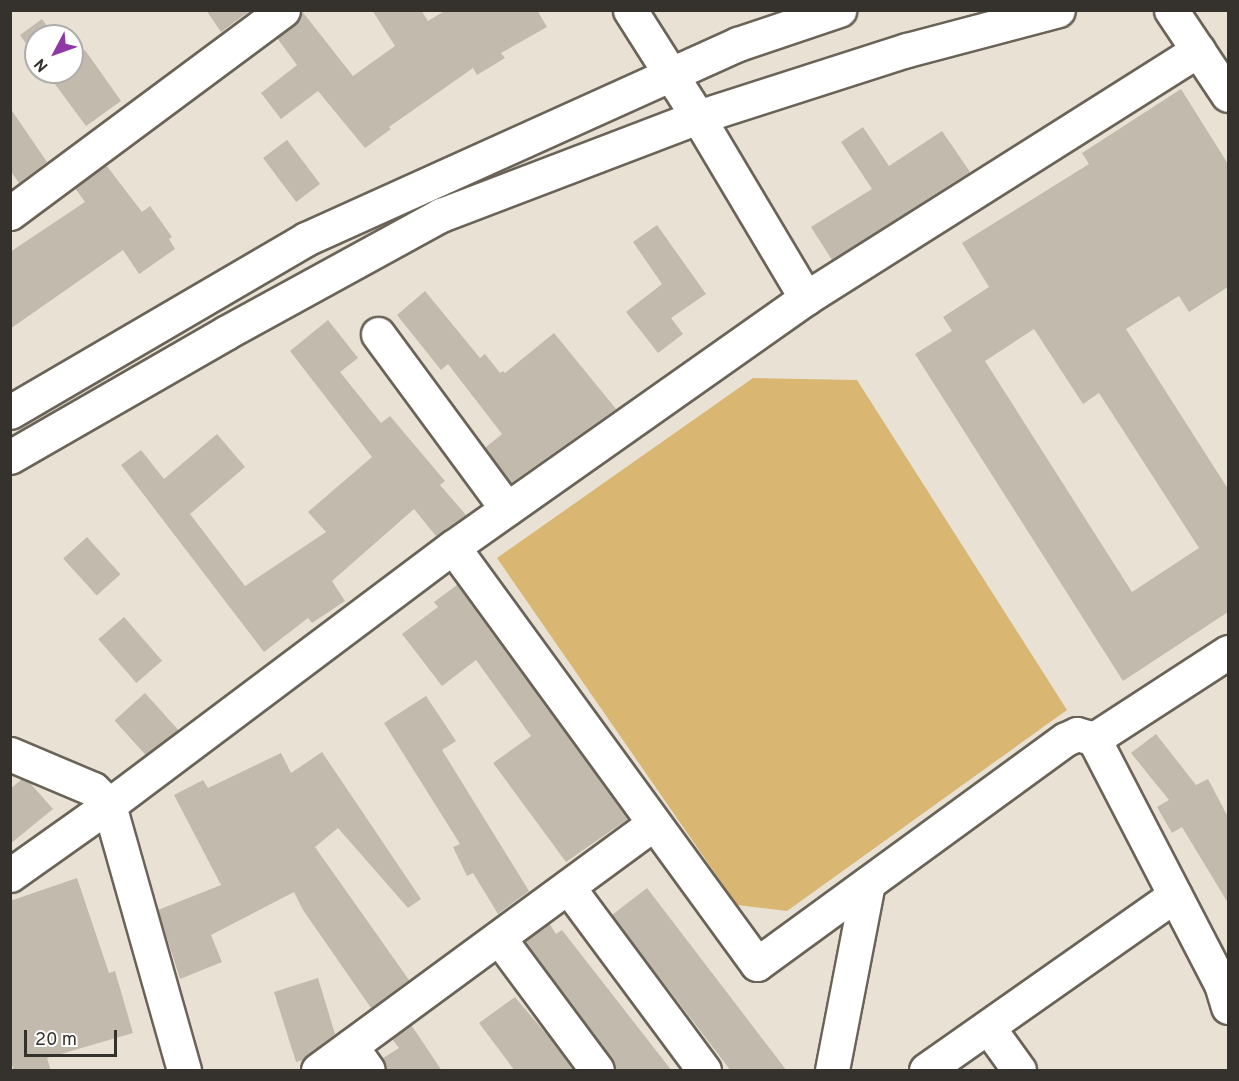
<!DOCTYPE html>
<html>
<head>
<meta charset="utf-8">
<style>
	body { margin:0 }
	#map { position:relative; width:1239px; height:1081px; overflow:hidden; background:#e9e2d4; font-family:Overpass,sans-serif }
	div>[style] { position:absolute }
	.green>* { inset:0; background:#dab673 }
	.building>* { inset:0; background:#c2baad; transform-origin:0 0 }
	.roads { filter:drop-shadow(2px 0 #6a6358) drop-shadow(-2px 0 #6a6358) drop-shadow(0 2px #6a6358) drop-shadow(0 -2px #6a6358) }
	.minor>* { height:33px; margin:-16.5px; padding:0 16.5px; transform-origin:16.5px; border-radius:16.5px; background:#fff }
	span { translate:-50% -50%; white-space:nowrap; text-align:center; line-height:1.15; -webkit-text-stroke:6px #fff; paint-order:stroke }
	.frame { position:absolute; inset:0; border:12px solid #35322d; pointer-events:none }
	.north { position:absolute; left:24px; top:24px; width:60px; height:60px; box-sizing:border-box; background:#fff; border:2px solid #aeadab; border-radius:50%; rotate:229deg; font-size:16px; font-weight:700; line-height:24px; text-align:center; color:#35322d }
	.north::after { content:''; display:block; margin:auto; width:21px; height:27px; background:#8d38a6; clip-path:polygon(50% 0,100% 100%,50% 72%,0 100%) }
	.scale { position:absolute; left:24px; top:1030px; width:93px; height:27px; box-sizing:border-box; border:3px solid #35322d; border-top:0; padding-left:8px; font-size:18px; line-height:21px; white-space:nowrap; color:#35322d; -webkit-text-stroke:4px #fff; paint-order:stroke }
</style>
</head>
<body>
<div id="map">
	<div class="green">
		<i style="clip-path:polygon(753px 378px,857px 380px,1067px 710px,787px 911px,737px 905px,497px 558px)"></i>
	</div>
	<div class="building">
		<i style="clip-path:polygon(206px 10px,251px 10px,221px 32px)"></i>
		<i style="clip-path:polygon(301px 10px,353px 76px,395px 46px,372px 10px,421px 10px,428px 21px,446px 10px,537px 10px,547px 27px,501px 53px,505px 58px,477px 75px,473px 68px,389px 127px,391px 129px,365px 148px,318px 91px,281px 119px,261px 93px,297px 65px,277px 38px,295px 25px)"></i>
		<i style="clip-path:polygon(42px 19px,54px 36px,36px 36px,36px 58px,20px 35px)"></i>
		<i style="clip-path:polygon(85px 50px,121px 101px,86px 126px,46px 72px,72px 72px,72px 59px)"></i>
		<i style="clip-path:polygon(evenodd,1181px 89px,1228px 164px,1228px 287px,1189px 312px,1179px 296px,1126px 329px,1228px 489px,1228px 612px,1123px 681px,915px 354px,952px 331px,943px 317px,989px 287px,962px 243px,1089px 164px,1082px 153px,1181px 89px,1034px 329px,1083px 404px,1099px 393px,1199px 548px,1132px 592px,985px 361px,1034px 329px)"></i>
		<i style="clip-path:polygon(10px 108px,47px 162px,19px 183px,10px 170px)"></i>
		<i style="clip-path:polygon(863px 127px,889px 166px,942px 131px,970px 172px,832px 260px,811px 227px,872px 189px,841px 142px)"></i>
		<i style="left:287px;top:140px;width:55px;height:30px;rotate:53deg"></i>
		<i style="clip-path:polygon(106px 165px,142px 212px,150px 206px,172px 237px,169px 239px,175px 249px,139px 274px,123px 250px,10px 329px,10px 252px,85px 202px,75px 188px)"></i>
		<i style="clip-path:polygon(657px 225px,706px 294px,671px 318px,683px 334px,658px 353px,626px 312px,662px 284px,633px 242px)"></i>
		<i style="clip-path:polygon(425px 291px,480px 358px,485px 354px,500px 373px,503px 371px,505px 373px,554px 333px,616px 409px,511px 483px,485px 448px,502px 434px,448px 364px,441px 370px,397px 315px)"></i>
		<i style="clip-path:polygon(328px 320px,358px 358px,340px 372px,381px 423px,390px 416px,445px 481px,440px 485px,466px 515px,436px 536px,414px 509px,332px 581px,345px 601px,312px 623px,308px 618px,264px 652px,121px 465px,141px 450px,164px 479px,217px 434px,245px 467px,190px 514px,245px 586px,326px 532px,308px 512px,372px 457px,290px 351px)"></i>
		<i style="left:87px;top:537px;width:50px;height:32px;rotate:48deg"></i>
		<i style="clip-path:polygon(457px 585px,628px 819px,566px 862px,493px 763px,531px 736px,476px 660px,442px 686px,402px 634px,438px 607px,434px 602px)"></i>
		<i style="left:124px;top:617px;width:58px;height:34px;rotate:49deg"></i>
		<i style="left:145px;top:693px;width:50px;height:41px;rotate:48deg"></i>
		<i style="clip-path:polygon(426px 696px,456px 741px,442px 750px,529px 891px,498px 914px,473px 873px,467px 876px,453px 847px,460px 844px,384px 723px)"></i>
		<i style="clip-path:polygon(1156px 734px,1196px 785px,1208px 779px,1228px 817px,1228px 903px,1182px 827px,1172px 833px,1157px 807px,1169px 800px,1131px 753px)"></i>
		<i style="clip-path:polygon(322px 752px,421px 899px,408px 908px,338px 828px,315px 847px,409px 980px,371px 1008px,303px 910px,294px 892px,211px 935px,222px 962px,180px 979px,158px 910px,221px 885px,174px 795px,203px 780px,208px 788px,281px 753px,291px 773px)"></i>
		<i style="clip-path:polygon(22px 779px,30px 783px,53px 809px,10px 844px,10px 789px)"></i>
		<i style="clip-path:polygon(77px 878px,109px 973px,115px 971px,133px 1033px,47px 1058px,51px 1071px,14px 1071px,10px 1058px,10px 901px)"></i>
		<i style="clip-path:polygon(647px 888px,787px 1071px,731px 1071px,626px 934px,612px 915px)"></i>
		<i style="clip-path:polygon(549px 923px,556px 934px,562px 930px,672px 1071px,615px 1071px,612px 1059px,525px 941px)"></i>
		<i style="clip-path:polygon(318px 978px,335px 1034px,303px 1060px,296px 1062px,274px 992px)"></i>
		<i style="clip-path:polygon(515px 997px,548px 1036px,574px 1071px,515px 1071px,479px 1023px)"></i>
		<i style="clip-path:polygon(411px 1025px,418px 1035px,442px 1071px,386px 1071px,383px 1058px,399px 1048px,392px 1039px)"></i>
	</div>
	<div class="roads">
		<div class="minor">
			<i style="left:630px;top:10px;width:127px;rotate:57.6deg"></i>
			<i style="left:698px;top:117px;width:211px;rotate:59.2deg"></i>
			<i style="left:1171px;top:10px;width:102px;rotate:56.2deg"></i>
			<i style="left:10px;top:213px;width:340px;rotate:-36.6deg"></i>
			<i style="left:378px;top:334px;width:217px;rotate:53.6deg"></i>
			<i style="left:10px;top:412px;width:343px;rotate:-30.3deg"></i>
			<i style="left:306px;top:239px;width:474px;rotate:-24.3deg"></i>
			<i style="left:738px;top:44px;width:107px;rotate:-18.6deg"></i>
			<i style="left:10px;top:457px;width:250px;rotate:-29.9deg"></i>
			<i style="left:227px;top:332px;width:244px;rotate:-28.7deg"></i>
			<i style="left:441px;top:215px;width:275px;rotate:-20.9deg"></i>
			<i style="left:698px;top:117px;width:219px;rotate:-17.8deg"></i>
			<i style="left:907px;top:50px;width:156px;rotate:-14.8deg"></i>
			<i style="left:453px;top:547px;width:516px;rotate:53.91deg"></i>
			<i style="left:757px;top:964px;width:382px;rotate:-36.1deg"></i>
			<i style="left:1066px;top:739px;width:12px;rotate:-24deg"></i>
			<i style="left:1077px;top:734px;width:18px;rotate:16deg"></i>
			<i style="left:1094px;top:739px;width:160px;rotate:-33deg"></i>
			<i style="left:1094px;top:739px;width:276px;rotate:62.6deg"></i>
			<i style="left:1221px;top:984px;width:24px;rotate:73deg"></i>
			<i style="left:10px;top:754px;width:90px;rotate:22.9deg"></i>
			<i style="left:93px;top:789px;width:23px;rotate:45deg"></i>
			<i style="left:109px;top:805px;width:275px;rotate:74.2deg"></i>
			<i style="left:10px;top:875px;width:121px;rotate:-35.3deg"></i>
			<i style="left:109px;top:805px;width:430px;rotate:-36.9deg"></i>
			<i style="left:453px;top:547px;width:432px;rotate:-35.2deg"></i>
			<i style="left:806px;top:298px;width:464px;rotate:-32.3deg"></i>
			<i style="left:568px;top:887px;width:228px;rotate:53.4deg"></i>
			<i style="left:499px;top:938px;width:164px;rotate:53.4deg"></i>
			<i style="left:988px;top:1027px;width:53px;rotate:54.2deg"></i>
			<i style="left:351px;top:1046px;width:29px;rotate:55deg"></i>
			<i style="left:318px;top:1070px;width:416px;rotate:-36.3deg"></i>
			<i style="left:832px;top:1070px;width:190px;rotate:-79.1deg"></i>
			<i style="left:926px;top:1070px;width:304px;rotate:-35.1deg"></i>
		</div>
	</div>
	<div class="frame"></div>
	<div class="north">N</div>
	<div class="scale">20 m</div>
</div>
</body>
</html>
